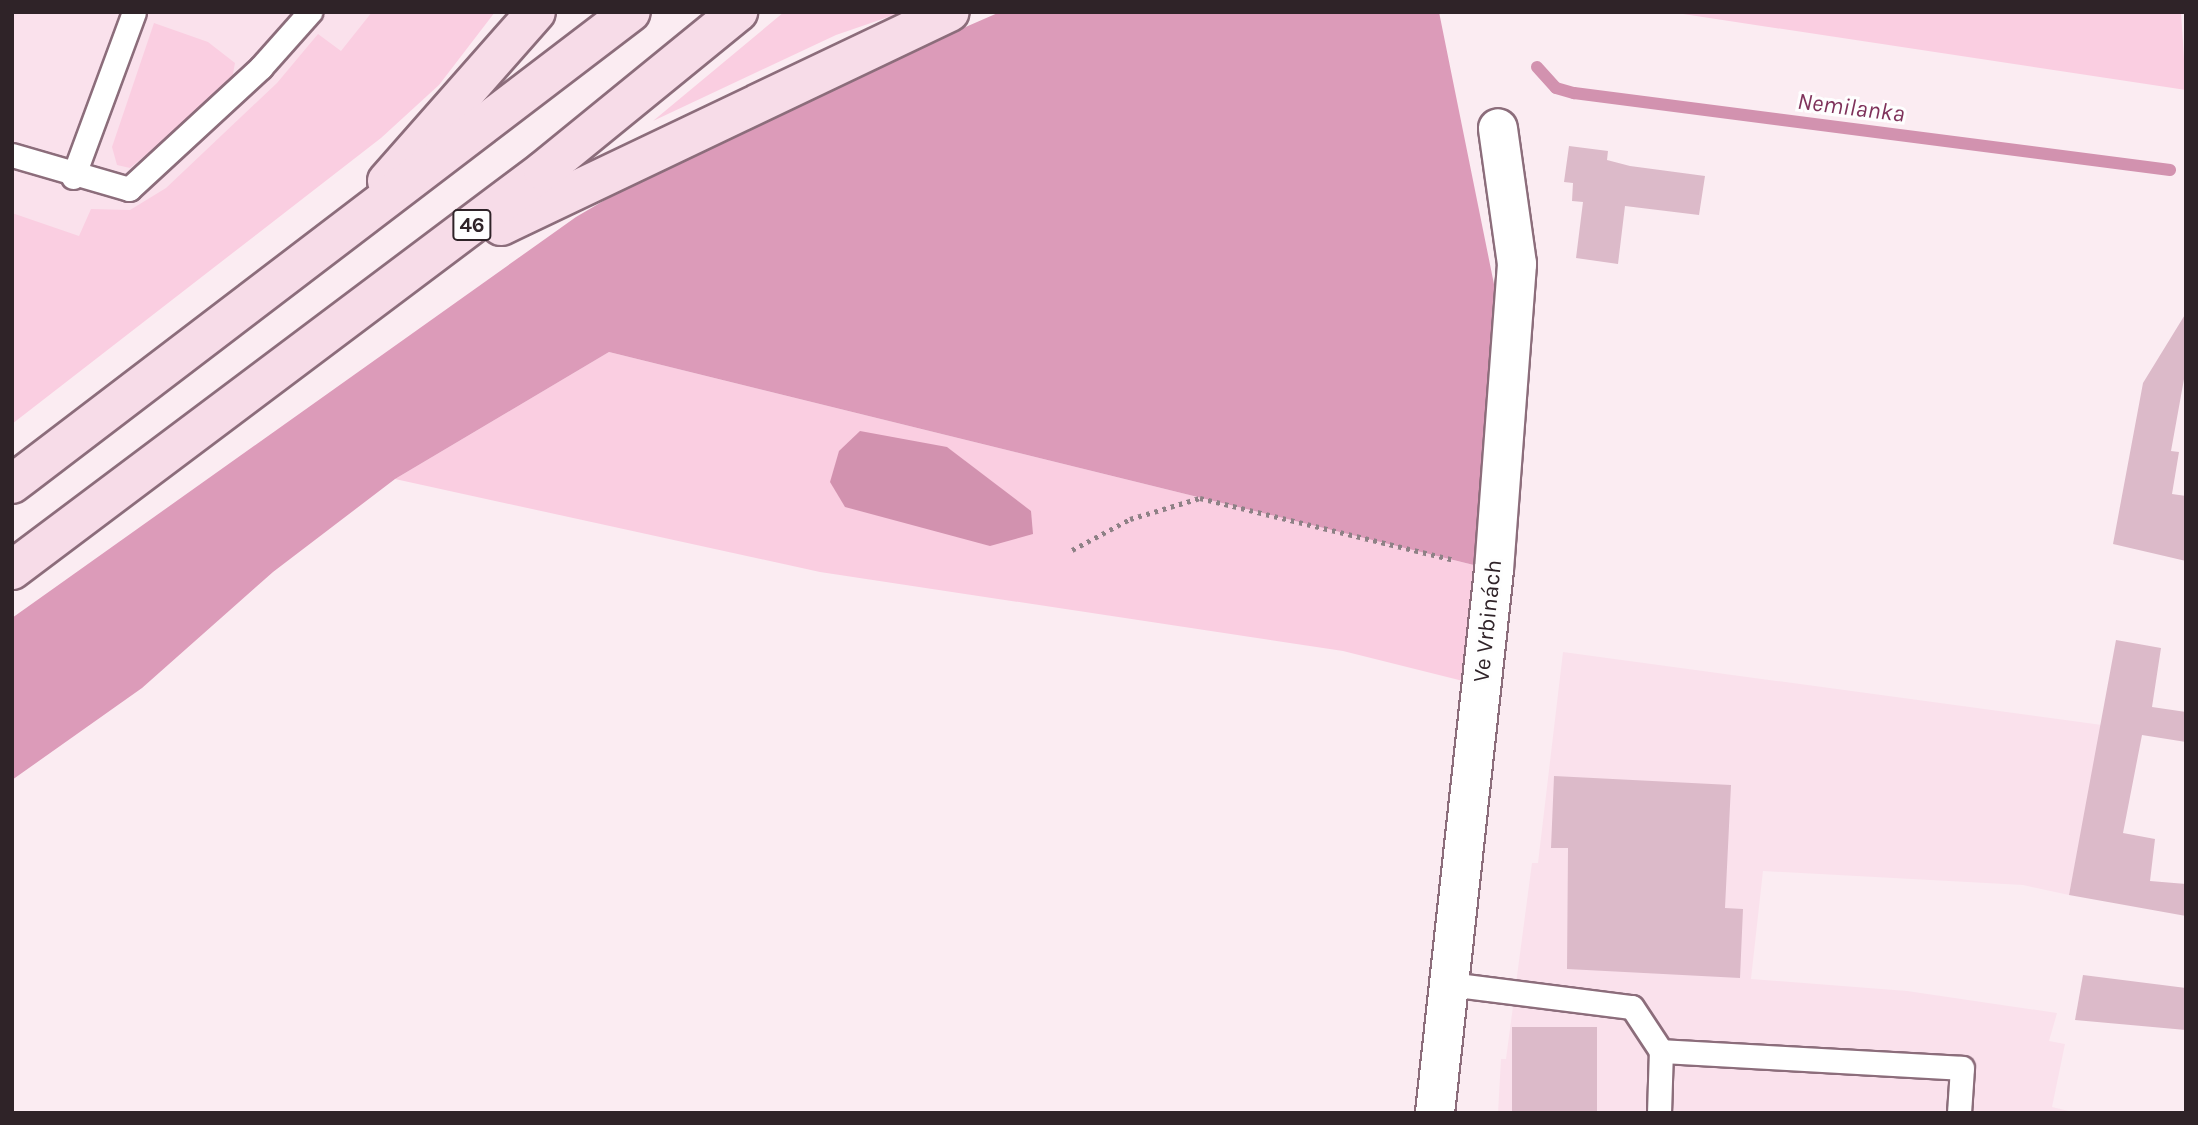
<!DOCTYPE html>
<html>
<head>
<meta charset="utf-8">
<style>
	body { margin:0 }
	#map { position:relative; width:2198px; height:1125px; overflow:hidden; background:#fbecf2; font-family:Karla,sans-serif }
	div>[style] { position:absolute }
	.built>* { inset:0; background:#fae1ec }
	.green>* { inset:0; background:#facee1 }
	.forest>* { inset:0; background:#dc9bb9 }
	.water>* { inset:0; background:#d292af }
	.stream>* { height:12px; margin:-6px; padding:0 6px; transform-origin:6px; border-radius:6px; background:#d292af }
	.building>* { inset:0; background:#dcbac9; transform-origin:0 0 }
	.path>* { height:4.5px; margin-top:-2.25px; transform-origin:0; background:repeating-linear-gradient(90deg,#8e8186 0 3.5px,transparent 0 8.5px) }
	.roads { filter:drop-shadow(2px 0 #8c6d7b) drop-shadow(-2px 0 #8c6d7b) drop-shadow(0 2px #8c6d7b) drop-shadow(0 -2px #8c6d7b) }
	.service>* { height:23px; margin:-11.5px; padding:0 11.5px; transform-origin:11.5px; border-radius:11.5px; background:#fff }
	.minor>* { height:38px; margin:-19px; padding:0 19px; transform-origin:19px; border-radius:19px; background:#fff }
	.primary>* { height:38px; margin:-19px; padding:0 19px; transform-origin:19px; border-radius:19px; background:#f7dce8 }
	span { translate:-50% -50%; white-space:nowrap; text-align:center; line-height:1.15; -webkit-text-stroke:6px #fefefe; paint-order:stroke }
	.shield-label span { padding:2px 5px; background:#fefefe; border:2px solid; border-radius:5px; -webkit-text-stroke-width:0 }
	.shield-label { font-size:21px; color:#2f2328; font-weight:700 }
	.street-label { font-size:23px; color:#2f2328 }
	.water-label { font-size:24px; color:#7f325b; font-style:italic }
	.frame { position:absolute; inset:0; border:14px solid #2f2328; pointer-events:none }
</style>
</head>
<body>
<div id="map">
	<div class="built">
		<i style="clip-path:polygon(12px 12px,462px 12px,12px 418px)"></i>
		<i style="clip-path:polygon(1563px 652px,2102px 725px,2069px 895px,2023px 885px,1763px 871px,1751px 979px,1907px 991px,2057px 1013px,2049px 1041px,2065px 1044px,2052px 1107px,2077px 1113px,1498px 1113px,1501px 1059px,1506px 1059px,1532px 863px,1538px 863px)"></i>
	</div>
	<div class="green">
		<i style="clip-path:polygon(372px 12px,495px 12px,439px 85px,381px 138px,12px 424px,12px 213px,79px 236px,91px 209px,130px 210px,166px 188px,277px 83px,318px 34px,341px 51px)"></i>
		<i style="clip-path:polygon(784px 12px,903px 12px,836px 35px,653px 121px)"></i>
		<i style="clip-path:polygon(1670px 12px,2181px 12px,2186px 90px)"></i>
		<i style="clip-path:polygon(154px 23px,208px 42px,235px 63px,231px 84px,130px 168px,117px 165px,112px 147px)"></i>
		<i style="clip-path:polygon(609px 352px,1494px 570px,1471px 683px,1343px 651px,820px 572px,395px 479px)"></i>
	</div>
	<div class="forest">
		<i style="clip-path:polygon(1000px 12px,1439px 12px,1498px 304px,1494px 570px,609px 352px,395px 479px,273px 572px,142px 688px,12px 780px,12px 618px,576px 217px,709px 139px)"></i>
	</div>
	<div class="water">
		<i style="clip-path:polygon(860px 431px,947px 447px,1031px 511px,1033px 534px,990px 546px,845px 507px,830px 482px,839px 451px)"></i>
	</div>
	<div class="stream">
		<i style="left:1537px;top:67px;width:28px;rotate:48deg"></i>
		<i style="left:1556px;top:88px;width:19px;rotate:16deg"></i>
		<i style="left:1574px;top:93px;width:601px;rotate:7.36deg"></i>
	</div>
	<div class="building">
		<i style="clip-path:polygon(1569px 146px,1608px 151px,1607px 160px,1630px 166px,1705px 176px,1699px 215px,1625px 206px,1618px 264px,1576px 258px,1583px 202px,1572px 201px,1573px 183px,1564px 182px)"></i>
		<i style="clip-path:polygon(2186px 313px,2186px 368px,2171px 451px,2179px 452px,2172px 494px,2186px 496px,2186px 561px,2113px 544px,2143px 383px)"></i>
		<i style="clip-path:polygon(2116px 640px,2161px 648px,2152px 707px,2186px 712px,2186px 742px,2142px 735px,2123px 833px,2155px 839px,2150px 881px,2186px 884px,2186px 916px,2069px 895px)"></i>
		<i style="clip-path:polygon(1554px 776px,1731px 785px,1725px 908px,1743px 909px,1740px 978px,1567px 969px,1568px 848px,1551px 848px)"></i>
		<i style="clip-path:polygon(2083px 975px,2186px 988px,2186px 1030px,2075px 1020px)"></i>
		<i style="left:1512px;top:1027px;width:85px;height:86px"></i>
	</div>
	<div class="path">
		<i style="left:1072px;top:550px;width:66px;rotate:-28.1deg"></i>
		<i style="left:1130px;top:519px;width:73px;rotate:-16.7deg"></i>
		<i style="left:1200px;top:498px;width:262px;rotate:13.7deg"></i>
	</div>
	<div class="roads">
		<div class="service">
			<i style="left:12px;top:155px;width:122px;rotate:16.2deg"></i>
			<i style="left:129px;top:189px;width:180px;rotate:-42.7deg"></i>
			<i style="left:261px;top:67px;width:74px;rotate:-48.3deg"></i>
			<i style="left:73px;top:177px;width:176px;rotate:-69.7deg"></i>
			<i style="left:1449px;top:984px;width:184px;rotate:7.2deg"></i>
			<i style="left:1632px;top:1007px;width:53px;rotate:56.6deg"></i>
			<i style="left:1659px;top:1113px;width:62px;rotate:-88.2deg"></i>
			<i style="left:1661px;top:1051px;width:301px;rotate:3.2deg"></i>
			<i style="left:1962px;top:1068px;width:45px;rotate:93.8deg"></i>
		</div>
		<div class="minor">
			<i style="left:1435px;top:1113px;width:546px;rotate:-83.8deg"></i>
			<i style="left:1494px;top:570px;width:307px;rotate:-85.7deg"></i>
			<i style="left:1517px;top:264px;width:137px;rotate:-98deg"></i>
		</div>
		<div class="primary">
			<i style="left:387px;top:181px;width:225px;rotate:-48.6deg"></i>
			<i style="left:501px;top:226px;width:497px;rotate:-25.5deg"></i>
			<i style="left:12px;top:484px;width:778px;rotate:-37.33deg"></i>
			<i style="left:12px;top:570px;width:664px;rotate:-36.92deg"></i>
			<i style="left:543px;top:171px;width:252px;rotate:-39.2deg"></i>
		</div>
	</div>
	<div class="shield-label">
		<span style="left:472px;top:225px">46</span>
	</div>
	<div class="street-label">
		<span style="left:1488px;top:621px;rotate:-84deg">Ve Vrbinách</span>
	</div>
	<div class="water-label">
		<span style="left:1851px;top:108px;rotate:7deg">Nemilanka</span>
	</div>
	<div class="frame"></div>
</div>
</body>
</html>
